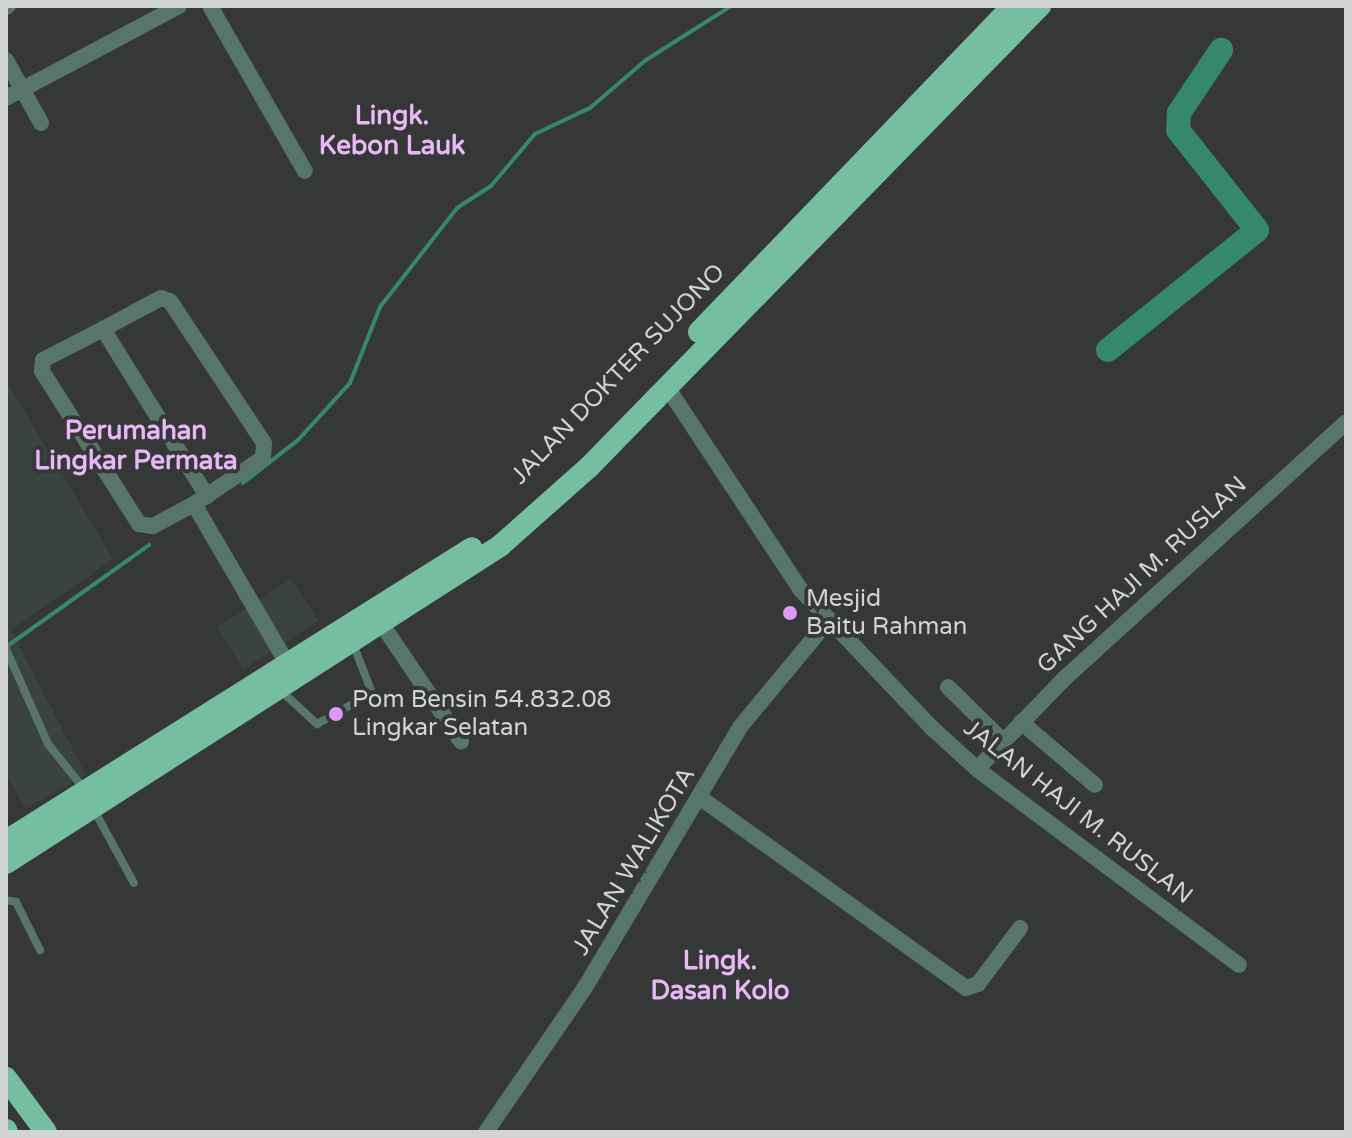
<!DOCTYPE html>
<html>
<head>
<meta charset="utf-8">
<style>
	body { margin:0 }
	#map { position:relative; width:1352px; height:1138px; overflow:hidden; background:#363837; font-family:"Varela Round",sans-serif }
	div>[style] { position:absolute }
	.built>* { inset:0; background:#3a433f; transform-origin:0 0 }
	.stream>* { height:4px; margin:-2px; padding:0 2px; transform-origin:2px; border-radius:2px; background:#36886d }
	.river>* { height:24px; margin:-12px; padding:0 12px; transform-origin:12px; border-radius:12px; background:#36886d }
	.service>* { height:8px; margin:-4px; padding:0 4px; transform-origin:4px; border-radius:4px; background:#577669 }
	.minor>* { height:16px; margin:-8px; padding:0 8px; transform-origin:8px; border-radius:8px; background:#577669 }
	.trunk>* { height:22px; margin:-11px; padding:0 11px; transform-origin:11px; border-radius:11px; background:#75bea2 }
	.dots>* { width:22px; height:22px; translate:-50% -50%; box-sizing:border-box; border:4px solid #363837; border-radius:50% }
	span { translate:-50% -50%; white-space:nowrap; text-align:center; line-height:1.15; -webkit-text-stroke:8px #363837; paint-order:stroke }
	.street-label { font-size:24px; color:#d2d4d3 }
	.poi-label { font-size:24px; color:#d2d4d3 }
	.left { translate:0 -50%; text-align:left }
	.neighbourhood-label { font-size:26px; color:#e7b7f6; font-weight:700 }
	.frame { position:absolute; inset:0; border:8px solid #d2d4d3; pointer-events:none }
</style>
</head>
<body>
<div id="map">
	<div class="built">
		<i style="clip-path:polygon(6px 380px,113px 559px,11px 630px,86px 775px,26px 809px,6px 774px)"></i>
		<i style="left:291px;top:579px;width:50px;height:89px;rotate:57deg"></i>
	</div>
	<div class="stream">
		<i style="left:243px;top:483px;width:70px;rotate:-38deg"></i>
		<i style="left:298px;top:440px;width:77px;rotate:-47.6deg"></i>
		<i style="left:350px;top:383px;width:82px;rotate:-68.5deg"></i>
		<i style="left:380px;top:307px;width:125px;rotate:-52.1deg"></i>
		<i style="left:457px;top:208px;width:40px;rotate:-32.9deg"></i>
		<i style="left:491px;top:186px;width:68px;rotate:-49.8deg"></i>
		<i style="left:535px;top:134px;width:61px;rotate:-25.3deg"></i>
		<i style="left:590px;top:108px;width:74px;rotate:-40.6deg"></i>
		<i style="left:646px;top:60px;width:101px;rotate:-32.4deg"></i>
		<i style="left:6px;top:647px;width:176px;rotate:-35.5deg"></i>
	</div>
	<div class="river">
		<i style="left:1108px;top:350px;width:191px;rotate:-38.8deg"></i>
		<i style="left:1257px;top:230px;width:127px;rotate:-128.3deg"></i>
		<i style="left:1178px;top:130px;width:17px;rotate:-87deg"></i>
		<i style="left:1179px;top:113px;width:76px;rotate:-56.3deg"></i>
	</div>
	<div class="service">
		<i style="left:6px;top:649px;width:104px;rotate:66.1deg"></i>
		<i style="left:48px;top:744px;width:59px;rotate:51.2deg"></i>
		<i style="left:279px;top:689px;width:52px;rotate:42.6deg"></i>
		<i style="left:317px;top:724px;width:63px;rotate:-29.4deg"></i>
		<i style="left:372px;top:693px;width:56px;rotate:-111deg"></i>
		<i style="left:94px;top:810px;width:83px;rotate:61.3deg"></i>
		<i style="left:6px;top:900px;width:10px;rotate:11deg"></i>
		<i style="left:16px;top:902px;width:54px;rotate:63.4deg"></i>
	</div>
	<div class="minor">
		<i style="left:210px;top:6px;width:190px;rotate:60.1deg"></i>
		<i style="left:6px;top:7px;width:2px;rotate:-27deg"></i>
		<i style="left:6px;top:60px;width:72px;rotate:60.9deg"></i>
		<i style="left:6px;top:98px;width:196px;rotate:-28deg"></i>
		<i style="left:103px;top:329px;width:66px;rotate:-28.1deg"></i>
		<i style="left:161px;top:298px;width:9px;rotate:18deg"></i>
		<i style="left:170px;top:301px;width:170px;rotate:56.5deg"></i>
		<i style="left:264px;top:443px;width:15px;rotate:94deg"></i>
		<i style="left:263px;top:458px;width:83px;rotate:146.3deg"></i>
		<i style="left:194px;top:504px;width:184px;rotate:59.7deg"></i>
		<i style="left:667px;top:387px;width:242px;rotate:56.6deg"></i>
		<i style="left:800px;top:589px;width:192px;rotate:46.5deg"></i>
		<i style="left:932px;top:728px;width:61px;rotate:42.3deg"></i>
		<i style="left:977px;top:769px;width:327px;rotate:36.8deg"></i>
		<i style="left:194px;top:504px;width:47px;rotate:151.8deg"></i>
		<i style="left:153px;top:526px;width:14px;rotate:-172deg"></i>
		<i style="left:139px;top:524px;width:181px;rotate:-122.4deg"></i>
		<i style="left:42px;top:371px;width:11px;rotate:-85deg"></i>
		<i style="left:43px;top:360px;width:68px;rotate:-27.3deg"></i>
		<i style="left:103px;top:329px;width:197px;rotate:58.1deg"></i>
		<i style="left:381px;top:623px;width:143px;rotate:55.9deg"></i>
		<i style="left:948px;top:687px;width:77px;rotate:44.5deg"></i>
		<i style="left:1021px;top:722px;width:97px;rotate:40.4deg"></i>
		<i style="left:977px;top:769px;width:127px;rotate:-46deg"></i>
		<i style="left:1065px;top:678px;width:380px;rotate:-42.3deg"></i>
		<i style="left:702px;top:799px;width:325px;rotate:35.6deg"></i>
		<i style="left:966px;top:988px;width:13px;rotate:-18deg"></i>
		<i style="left:978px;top:984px;width:70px;rotate:-53.1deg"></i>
		<i style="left:486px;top:1132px;width:173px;rotate:-55.6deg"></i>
		<i style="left:584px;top:989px;width:305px;rotate:-59.2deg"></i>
		<i style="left:740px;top:727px;width:138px;rotate:-50.3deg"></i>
	</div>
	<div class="trunk">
		<i style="left:699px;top:332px;width:453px;rotate:-46.1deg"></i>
		<i style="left:6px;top:841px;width:550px;rotate:-32.16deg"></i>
		<i style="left:6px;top:863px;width:587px;rotate:-32.69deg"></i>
		<i style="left:500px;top:546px;width:119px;rotate:-41.6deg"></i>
		<i style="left:589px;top:467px;width:645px;rotate:-45.63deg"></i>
		<i style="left:6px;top:1078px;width:67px;rotate:53.5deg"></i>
		<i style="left:6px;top:1130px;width:2px;rotate:63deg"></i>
	</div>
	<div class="dots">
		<i style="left:790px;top:613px;background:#dd99f3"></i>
		<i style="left:336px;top:714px;background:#dd99f3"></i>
	</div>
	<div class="street-label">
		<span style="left:618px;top:374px;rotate:-46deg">JALAN DOKTER SUJONO</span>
		<span style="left:1142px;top:575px;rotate:-43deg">GANG HAJI M. RUSLAN</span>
		<span style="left:1078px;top:812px;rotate:38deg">JALAN HAJI M. RUSLAN</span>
		<span style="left:634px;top:861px;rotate:-59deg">JALAN WALIKOTA</span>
	</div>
	<div class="poi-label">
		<span class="left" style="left:806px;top:613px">Mesjid<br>Baitu Rahman</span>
		<span class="left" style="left:352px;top:714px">Pom Bensin 54.832.08<br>Lingkar Selatan</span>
	</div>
	<div class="neighbourhood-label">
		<span style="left:392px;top:131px">Lingk.<br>Kebon Lauk</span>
		<span style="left:136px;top:446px">Perumahan<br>Lingkar Permata</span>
		<span style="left:720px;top:976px">Lingk.<br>Dasan Kolo</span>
	</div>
	<div class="frame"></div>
</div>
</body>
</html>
